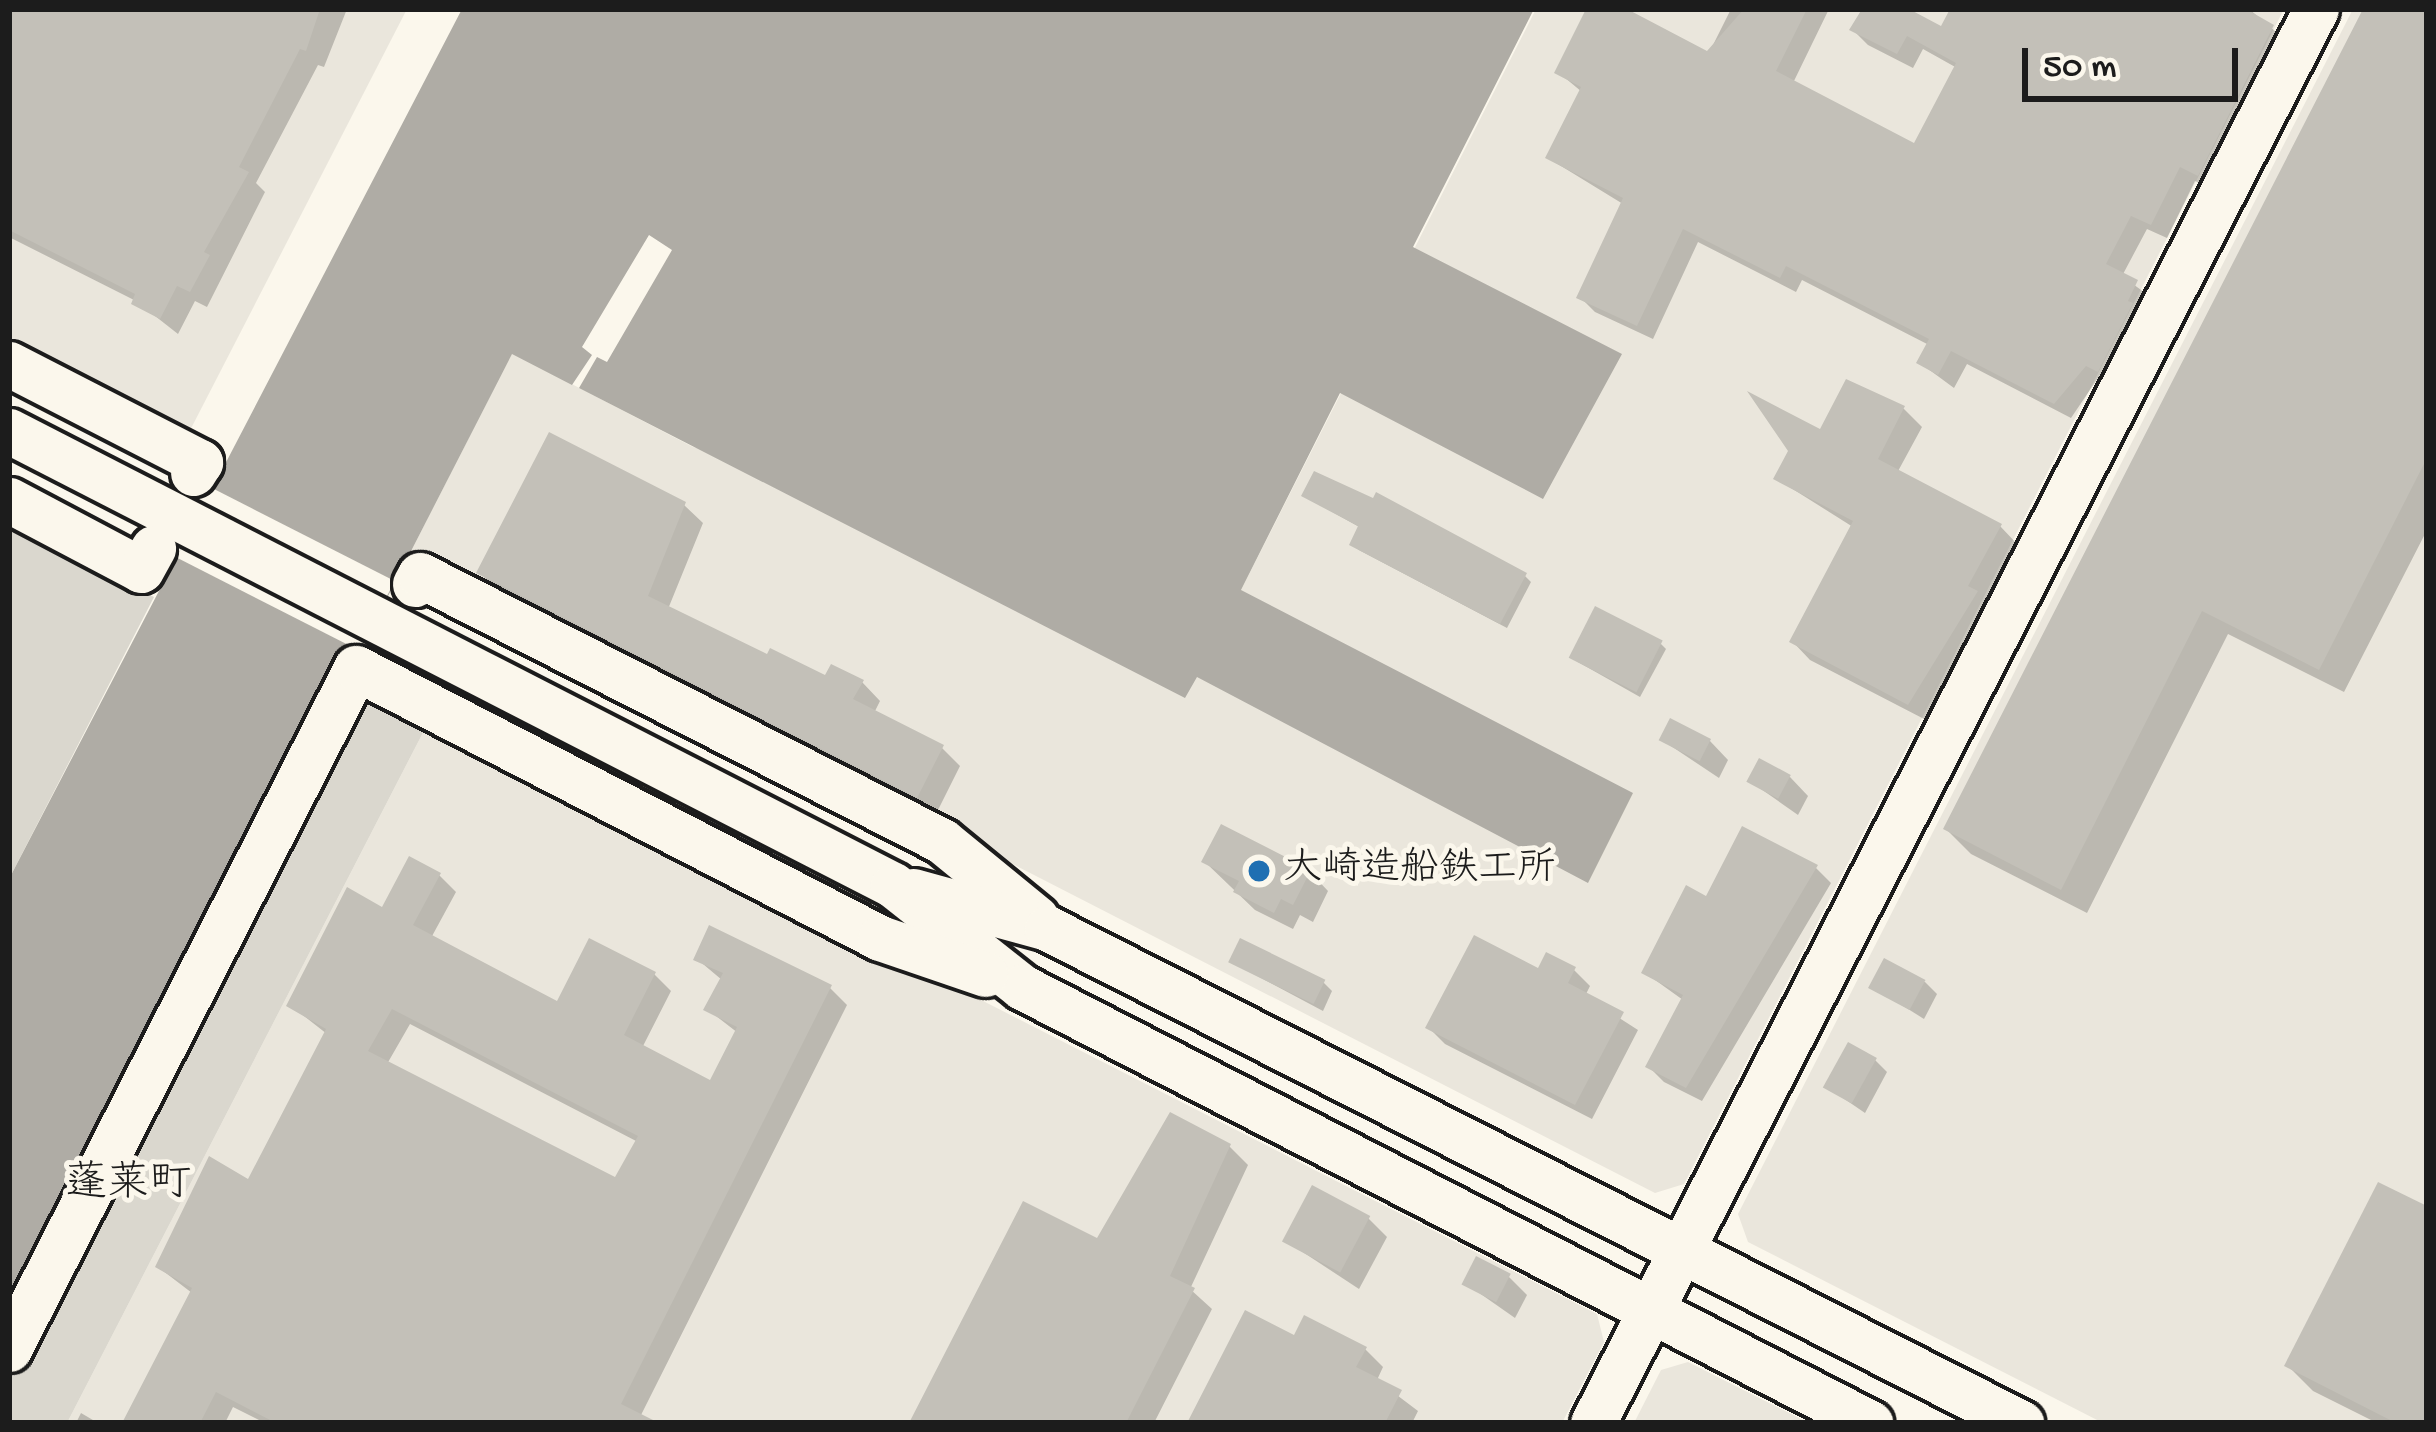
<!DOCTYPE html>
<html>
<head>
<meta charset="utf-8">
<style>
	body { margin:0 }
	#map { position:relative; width:2436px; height:1432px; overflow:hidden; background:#fbf7ec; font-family:"Gochi Hand","Klee One",sans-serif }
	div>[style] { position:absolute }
	.built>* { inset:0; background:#eae6dc }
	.green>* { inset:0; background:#dad7ce }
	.water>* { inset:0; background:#afaca5 }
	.pier>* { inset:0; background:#fbf7ec; transform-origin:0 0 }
	.shadow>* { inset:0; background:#0003 }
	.building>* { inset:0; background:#c3c0b8; transform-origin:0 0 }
	.roads { filter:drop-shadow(3px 0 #1c1c1c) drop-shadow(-3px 0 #1c1c1c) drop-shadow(0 3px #1c1c1c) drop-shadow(0 -3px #1c1c1c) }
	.minor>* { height:45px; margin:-22.5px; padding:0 22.5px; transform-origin:22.5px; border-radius:22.5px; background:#fbf7ec }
	.dots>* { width:33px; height:33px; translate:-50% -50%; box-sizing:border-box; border:6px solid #fbf7ec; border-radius:50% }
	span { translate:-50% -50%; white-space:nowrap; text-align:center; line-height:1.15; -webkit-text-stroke:10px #fbf7ec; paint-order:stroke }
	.poi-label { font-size:39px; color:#1c1c1c }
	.left { translate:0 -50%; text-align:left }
	.neighbourhood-label { font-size:42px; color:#1c1c1c }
	.frame { position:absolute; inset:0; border:12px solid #1c1c1c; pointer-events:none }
	.scale { position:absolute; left:2022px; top:48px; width:216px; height:54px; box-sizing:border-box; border:6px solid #1c1c1c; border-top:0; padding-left:15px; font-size:36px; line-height:42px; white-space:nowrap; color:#1c1c1c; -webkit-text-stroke:9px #fbf7ec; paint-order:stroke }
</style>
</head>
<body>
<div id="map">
	<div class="built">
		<i style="clip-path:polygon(9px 9px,407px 9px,184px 442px,9px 352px)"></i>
		<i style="clip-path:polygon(1536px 9px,2284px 9px,1684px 1184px,1655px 1193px,409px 555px,512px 353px,693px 447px,1241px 590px)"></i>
		<i style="clip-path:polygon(2353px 9px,2427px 9px,2427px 1423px,2103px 1423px,1748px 1242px,1738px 1214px)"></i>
		<i style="clip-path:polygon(430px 719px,1597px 1314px,1604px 1342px,1562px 1423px,67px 1423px)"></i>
		<i style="clip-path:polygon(1688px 1362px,1809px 1423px,1634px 1423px,1661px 1370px)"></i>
	</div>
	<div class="green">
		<i style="clip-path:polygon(9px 524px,154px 597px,9px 879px)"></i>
		<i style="clip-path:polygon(356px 693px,430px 719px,67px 1423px,9px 1423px,9px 1373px)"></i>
	</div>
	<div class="water">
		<i style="clip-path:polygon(462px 9px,1534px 9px,1413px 247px,1622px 354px,1543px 499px,1340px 393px,1241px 590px,1633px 793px,1588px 883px,1197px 677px,1185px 698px,579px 388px,597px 357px,607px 362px,672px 250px,649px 235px,582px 347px,592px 355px,572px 385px,512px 354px,9px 1336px,9px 879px)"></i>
	</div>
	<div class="pier">
		<i style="left:212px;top:488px;width:205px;height:78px;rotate:27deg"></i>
	</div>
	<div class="shadow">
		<i style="clip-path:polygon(9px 9px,347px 9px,324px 67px,318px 65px,256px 183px,265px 192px,207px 307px,195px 301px,178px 334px,136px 301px,9px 237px)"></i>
		<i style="clip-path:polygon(1590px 9px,1620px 9px,1708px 55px,1731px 9px,1829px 9px,1793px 83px,1915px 147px,1957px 68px,1923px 49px,1913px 68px,1868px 45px,1853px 30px,1865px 9px,1903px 9px,1943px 30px,1954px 9px,2249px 9px,2288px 42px,2213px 190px,2195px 181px,2167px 238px,2147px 229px,2122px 276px,2152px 298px,2071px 418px,1967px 364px,1954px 388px,1920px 363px,1929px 345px,1802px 280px,1796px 292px,1698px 242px,1653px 339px,1595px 312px,1580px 297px,1623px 204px,1548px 158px,1582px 92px,1558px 72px)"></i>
		<i style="clip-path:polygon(2366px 9px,2427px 9px,2427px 530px,2344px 692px,2228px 634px,2087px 913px,1971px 854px,1946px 829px)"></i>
		<i style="clip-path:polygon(1847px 383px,1904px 409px,1922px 427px,1897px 473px,2000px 526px,2018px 545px,1986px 604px,1994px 611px,1926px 720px,1810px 660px,1792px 641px,1853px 527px,1777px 479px,1821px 433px)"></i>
		<i style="clip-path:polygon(1304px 496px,1525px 576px,1531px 582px,1507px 628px,1359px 550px,1352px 544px,1361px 528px)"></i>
		<i style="clip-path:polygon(684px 505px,703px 523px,668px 609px,768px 658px,826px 679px,862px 682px,880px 701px,874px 713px,942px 748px,960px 766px,936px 814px,498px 591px,480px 573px)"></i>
		<i style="clip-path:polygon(1661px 644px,1666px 649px,1640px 697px,1578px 662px)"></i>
		<i style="clip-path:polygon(1662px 740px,1710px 741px,1728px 760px,1719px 778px)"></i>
		<i style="clip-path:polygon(1790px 777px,1808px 796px,1798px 815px,1751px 782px)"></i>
		<i style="clip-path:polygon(1205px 862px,1310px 872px,1328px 891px,1313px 922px,1300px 915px,1293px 929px,1255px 910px)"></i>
		<i style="clip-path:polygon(1816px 868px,1831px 883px,1702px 1101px,1664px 1082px,1649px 1067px,1683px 1000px,1644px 972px,1708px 900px)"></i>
		<i style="clip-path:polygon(evenodd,439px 875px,456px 892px,431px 938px,558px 1005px,654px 974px,671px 991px,642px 1048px,711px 1084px,738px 1033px,707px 1009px,722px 980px,697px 959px,830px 988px,847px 1005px,640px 1417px,651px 1423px,265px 1423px,233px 1407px,225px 1423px,125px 1423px,192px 1293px,158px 1267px,249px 1183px,327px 1034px,290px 1005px,383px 912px,439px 875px,410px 1024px,638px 1142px,616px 1181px,387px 1064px,410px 1024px)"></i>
		<i style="clip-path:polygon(1231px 962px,1323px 982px,1332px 991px,1323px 1011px)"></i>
		<i style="clip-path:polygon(1574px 970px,1590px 986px,1585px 996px,1638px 1030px,1592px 1119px,1445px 1044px,1429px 1028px,1539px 972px)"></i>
		<i style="clip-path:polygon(1925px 982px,1937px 994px,1924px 1019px,1873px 987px)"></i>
		<i style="clip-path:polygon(1875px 1060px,1887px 1072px,1865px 1113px,1827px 1087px)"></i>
		<i style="clip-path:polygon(1229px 1146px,1248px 1165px,1190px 1289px,1212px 1309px,1154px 1423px,912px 1423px,1098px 1242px)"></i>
		<i style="clip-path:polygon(2427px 1210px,2427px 1423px,2377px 1423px,2313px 1391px,2288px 1366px)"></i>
		<i style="clip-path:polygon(1368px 1218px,1387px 1237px,1359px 1289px,1286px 1241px)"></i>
		<i style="clip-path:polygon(1509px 1277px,1527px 1295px,1515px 1318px,1465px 1283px)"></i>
		<i style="clip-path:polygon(1295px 1339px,1365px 1349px,1383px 1367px,1377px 1380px,1418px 1411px,1412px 1423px,1191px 1423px)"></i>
		<i style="clip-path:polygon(81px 1413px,98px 1423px,76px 1423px)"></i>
	</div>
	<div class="building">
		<i style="clip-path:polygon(9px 9px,320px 9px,306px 51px,300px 49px,239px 167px,249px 172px,204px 252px,210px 255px,190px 292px,177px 286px,160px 319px,131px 304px,135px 294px,9px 230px)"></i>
		<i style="clip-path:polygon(1586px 9px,1627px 9px,1707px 51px,1744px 9px,1807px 9px,1776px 71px,1914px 143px,1956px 63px,1907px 36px,1897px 54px,1849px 30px,1862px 9px,1909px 9px,1941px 26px,1950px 9px,2246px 9px,2274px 25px,2198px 176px,2180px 167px,2151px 225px,2131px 216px,2106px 264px,2138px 280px,2128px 301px,2133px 303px,2098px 372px,2086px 366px,2054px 404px,1951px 351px,1938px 375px,1916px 363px,1929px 339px,1786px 266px,1780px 278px,1683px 229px,1637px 326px,1576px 298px,1623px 198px,1545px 158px,1581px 87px,1554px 73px)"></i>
		<i style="clip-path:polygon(2363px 9px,2427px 9px,2427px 458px,2319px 670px,2202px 611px,2061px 890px,1943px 829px)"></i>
		<i style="clip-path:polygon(1846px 379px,1905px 406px,1878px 459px,2002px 524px,1968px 586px,1978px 591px,1908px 705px,1789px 642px,1853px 521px,1773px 479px,1788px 451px,1747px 391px,1820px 429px)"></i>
		<i style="clip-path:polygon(549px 432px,686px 502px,648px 596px,767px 654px,770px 648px,825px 675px,831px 664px,864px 680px,853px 699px,944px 745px,917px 798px,476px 573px)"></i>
		<i style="clip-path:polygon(1314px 471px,1373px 498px,1376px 492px,1527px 573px,1500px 624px,1349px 545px,1358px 526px,1301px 496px)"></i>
		<i style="left:1595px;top:606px;width:76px;height:58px;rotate:27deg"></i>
		<i style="left:1670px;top:718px;width:46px;height:25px;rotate:27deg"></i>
		<i style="left:1759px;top:758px;width:36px;height:27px;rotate:28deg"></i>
		<i style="clip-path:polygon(1221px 824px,1311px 870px,1293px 905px,1281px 899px,1274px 913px,1233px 892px,1239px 881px,1201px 862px)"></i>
		<i style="clip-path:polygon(1742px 826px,1818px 865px,1686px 1088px,1645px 1067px,1683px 995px,1641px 973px,1686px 885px,1706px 896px)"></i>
		<i style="clip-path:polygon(evenodd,409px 856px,441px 873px,413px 925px,557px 1001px,589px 938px,656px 972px,624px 1035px,710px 1080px,737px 1027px,703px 1010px,723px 973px,693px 960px,709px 925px,832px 985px,621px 1404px,659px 1423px,276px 1423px,216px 1392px,200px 1423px,122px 1423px,192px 1288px,155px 1267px,209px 1156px,248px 1179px,326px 1029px,286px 1006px,347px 887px,382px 907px,409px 856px,392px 1009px,638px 1136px,615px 1177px,368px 1051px,392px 1009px)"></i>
		<i style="clip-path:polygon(1474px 935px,1538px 968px,1546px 952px,1576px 967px,1568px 983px,1624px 1012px,1575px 1105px,1425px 1028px)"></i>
		<i style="left:1240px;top:938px;width:95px;height:27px;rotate:26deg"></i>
		<i style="left:1884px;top:958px;width:47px;height:34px;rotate:28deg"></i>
		<i style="left:1848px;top:1042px;width:33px;height:52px;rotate:29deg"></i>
		<i style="clip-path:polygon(1170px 1112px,1231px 1144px,1170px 1276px,1195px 1288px,1126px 1423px,909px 1423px,1023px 1201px,1097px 1238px)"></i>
		<i style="clip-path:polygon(2378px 1182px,2427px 1206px,2427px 1423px,2396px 1423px,2284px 1366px)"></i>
		<i style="left:1312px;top:1185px;width:66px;height:64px;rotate:28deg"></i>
		<i style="left:1476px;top:1256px;width:39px;height:32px;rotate:27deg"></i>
		<i style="clip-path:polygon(1245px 1310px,1294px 1335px,1304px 1315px,1367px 1347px,1356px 1367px,1402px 1390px,1385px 1423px,1187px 1423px)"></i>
	</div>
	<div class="roads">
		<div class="minor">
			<i style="left:9px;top:364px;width:215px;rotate:27.2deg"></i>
			<i style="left:200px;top:462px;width:13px;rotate:122deg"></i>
			<i style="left:9px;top:431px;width:994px;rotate:27.18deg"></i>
			<i style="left:893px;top:885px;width:164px;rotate:38.3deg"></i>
			<i style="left:1022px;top:987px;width:954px;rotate:27.21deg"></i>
			<i style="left:9px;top:500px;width:149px;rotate:27.9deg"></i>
			<i style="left:141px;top:570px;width:25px;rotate:-61deg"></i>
			<i style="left:415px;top:584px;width:10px;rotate:-61deg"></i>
			<i style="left:420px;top:575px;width:586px;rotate:27deg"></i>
			<i style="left:942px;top:841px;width:122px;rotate:39.3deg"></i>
			<i style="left:913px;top:891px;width:139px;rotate:15.4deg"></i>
			<i style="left:1047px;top:928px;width:1093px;rotate:26.94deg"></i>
			<i style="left:9px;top:1349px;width:764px;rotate:-63deg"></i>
			<i style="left:356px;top:668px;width:589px;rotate:27.26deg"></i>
			<i style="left:880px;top:938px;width:111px;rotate:18.9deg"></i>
			<i style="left:1593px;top:1423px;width:1588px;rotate:-62.92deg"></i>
		</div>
	</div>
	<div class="dots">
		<i style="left:1259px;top:871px;background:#1f6fb2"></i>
	</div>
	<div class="poi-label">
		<span class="left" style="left:1283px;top:871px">大崎造船鉄工所</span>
	</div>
	<div class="neighbourhood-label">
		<span style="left:128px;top:1187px">蓬莱町</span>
	</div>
	<div class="frame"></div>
	<div class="scale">50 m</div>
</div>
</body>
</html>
